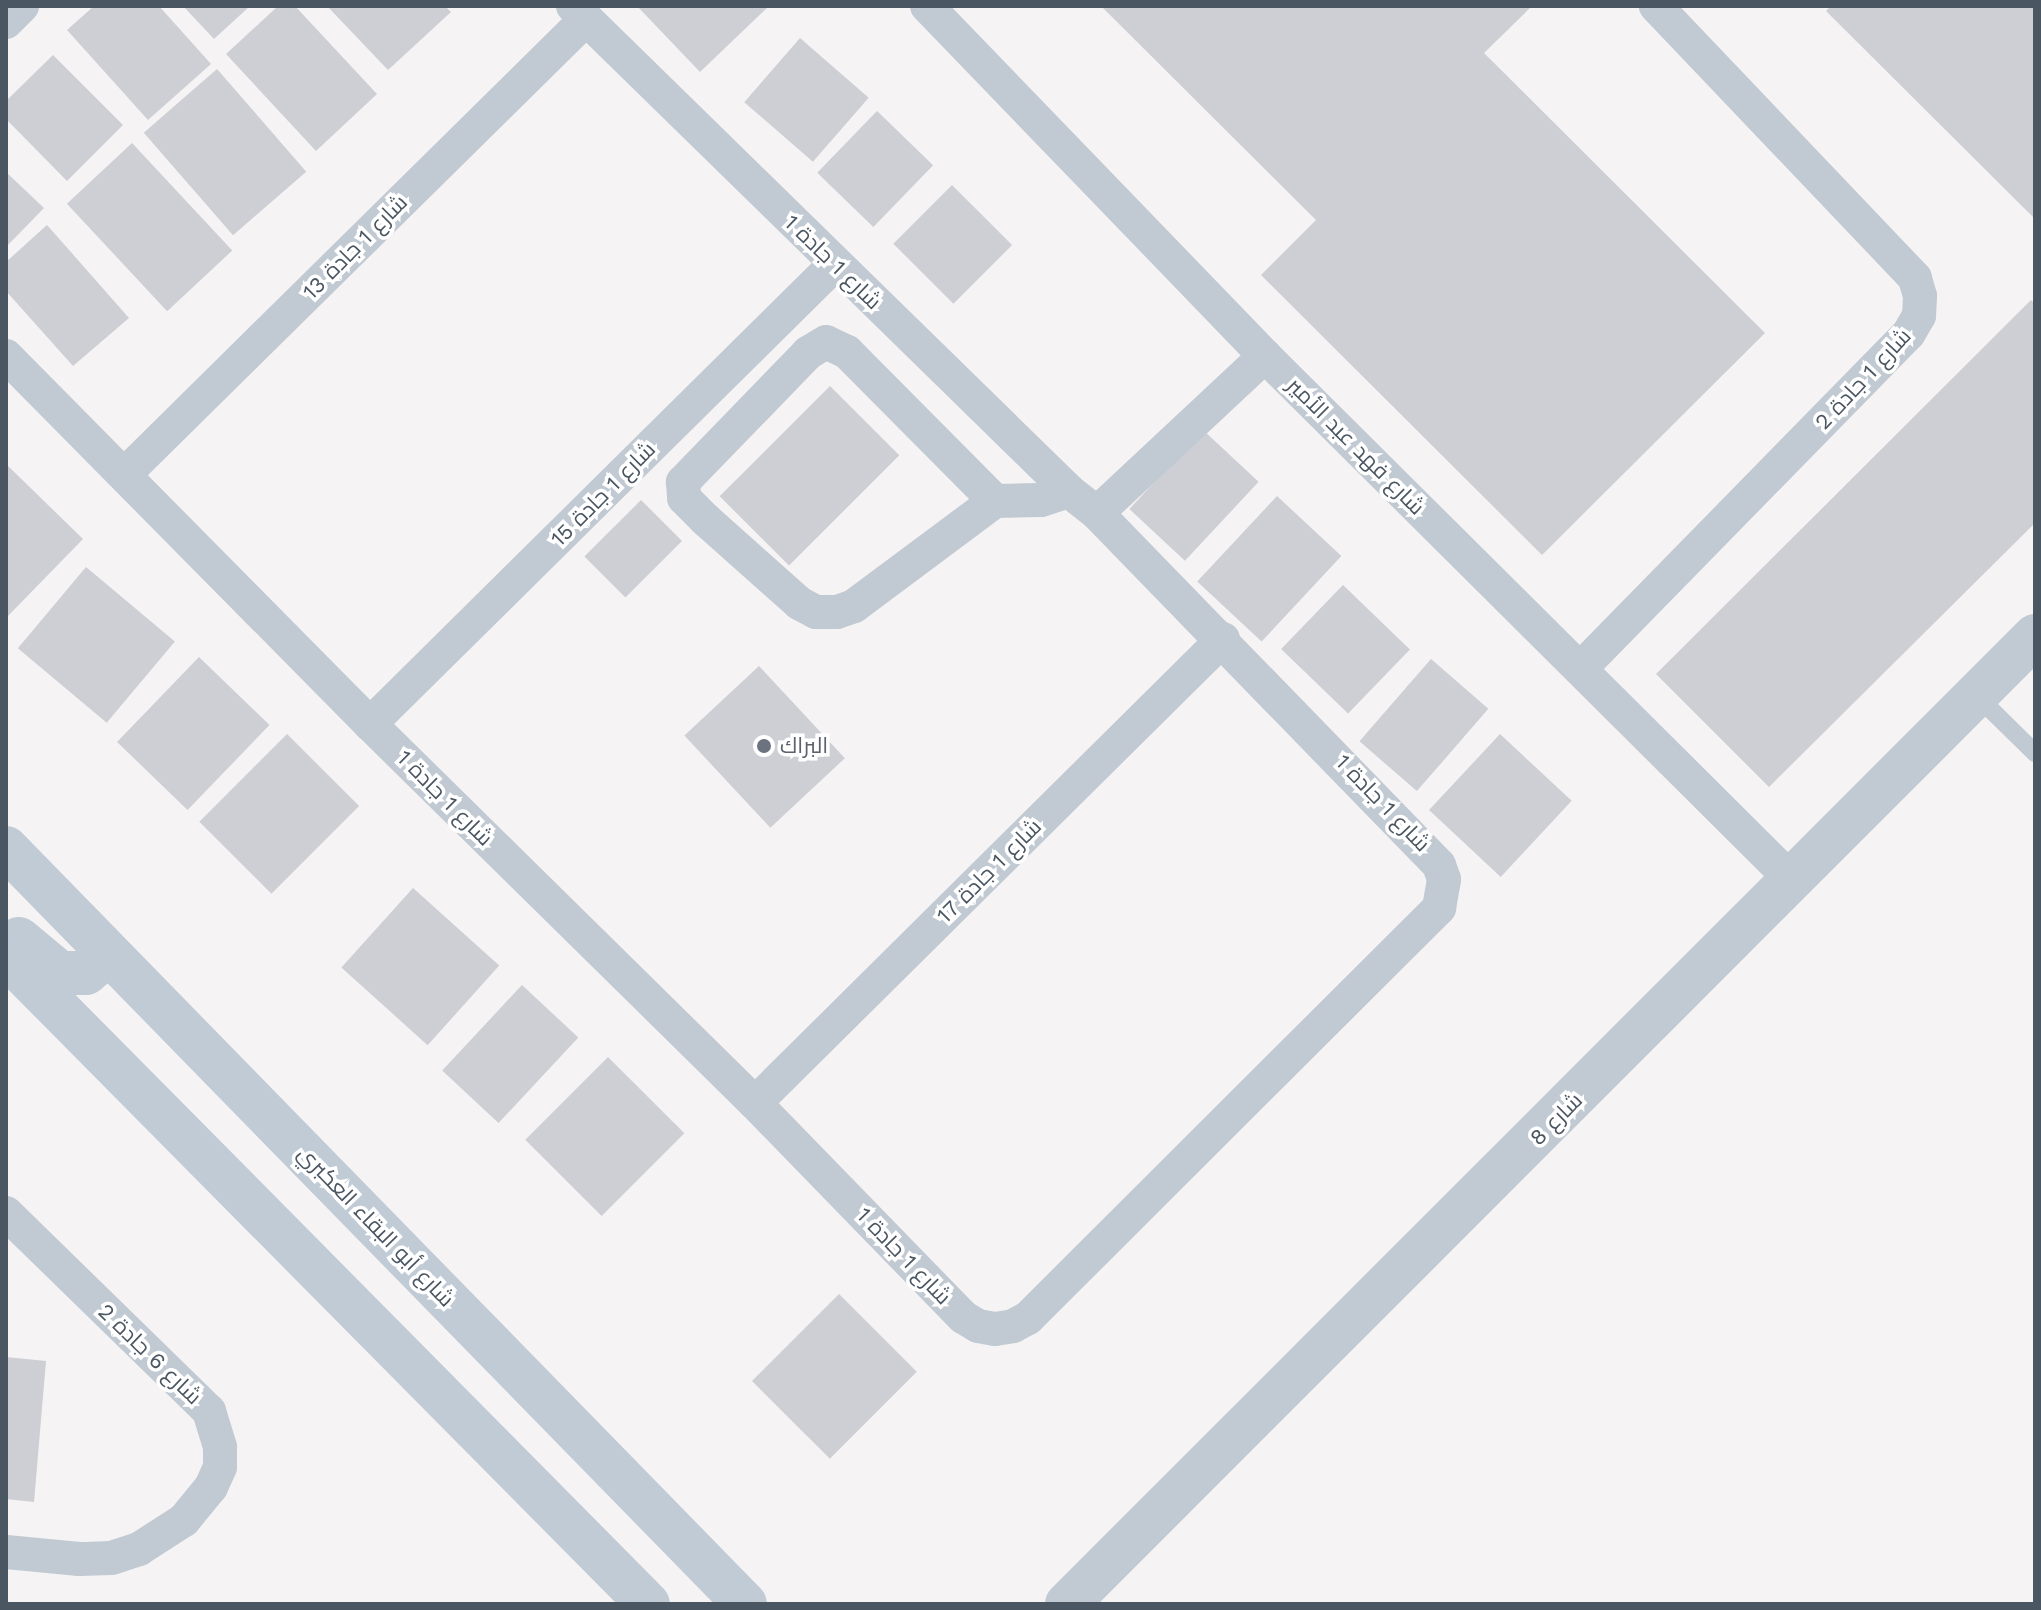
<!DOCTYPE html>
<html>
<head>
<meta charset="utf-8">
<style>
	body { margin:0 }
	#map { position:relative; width:2041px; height:1610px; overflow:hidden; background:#f5f3f3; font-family:"Work Sans",Cairo,sans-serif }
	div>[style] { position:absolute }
	.building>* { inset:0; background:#cdcfd5; transform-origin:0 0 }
	.service>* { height:18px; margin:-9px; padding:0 9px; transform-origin:9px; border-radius:9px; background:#c1cad2 }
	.minor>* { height:34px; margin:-17px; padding:0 17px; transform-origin:17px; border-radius:17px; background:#c1cad2 }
	.tertiary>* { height:44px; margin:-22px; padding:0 22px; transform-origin:22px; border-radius:22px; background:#c1cad2 }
	.secondary>* { height:44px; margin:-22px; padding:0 22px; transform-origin:22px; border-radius:22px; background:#c1cbd6 }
	.dots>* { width:22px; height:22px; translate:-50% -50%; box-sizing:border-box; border:4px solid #fff; border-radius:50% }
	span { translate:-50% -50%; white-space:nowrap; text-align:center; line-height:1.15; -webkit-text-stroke:7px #fff; paint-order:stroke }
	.street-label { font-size:22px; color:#4a5661 }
	.worship-label { font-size:22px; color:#5b616d }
	.left { translate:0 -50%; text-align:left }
	.frame { position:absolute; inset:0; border:8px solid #4a5661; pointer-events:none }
</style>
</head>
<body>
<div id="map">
	<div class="building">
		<i style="clip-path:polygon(94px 6px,159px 6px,211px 64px,148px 120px,67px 30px)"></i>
		<i style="clip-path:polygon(183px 6px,250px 6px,214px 39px)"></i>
		<i style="clip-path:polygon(278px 6px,295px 6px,377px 94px,316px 151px,226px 54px)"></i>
		<i style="clip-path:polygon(327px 6px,445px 6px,451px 12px,388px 70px)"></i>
		<i style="clip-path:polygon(637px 6px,769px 6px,700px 72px)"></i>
		<i style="clip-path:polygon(1101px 6px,1532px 6px,1484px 53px,1765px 333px,1542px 555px,1261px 275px,1316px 220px)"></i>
		<i style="clip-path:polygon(1831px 6px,2035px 6px,2035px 219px,1826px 11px)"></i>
		<i style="left:800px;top:38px;width:91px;height:85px;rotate:41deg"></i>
		<i style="clip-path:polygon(53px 55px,123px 125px,67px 181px,6px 119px,6px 101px)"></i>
		<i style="left:217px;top:69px;width:136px;height:97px;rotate:49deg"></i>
		<i style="left:877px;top:111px;width:78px;height:86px;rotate:44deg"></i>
		<i style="left:132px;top:143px;width:147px;height:89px;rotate:47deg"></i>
		<i style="clip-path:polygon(6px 172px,44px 208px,6px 247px)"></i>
		<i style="left:952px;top:185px;width:85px;height:83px;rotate:45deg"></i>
		<i style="clip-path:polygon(47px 225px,129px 318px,73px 366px,6px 291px,6px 262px)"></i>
		<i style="clip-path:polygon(2031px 300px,2035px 304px,2035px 523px,1769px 787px,1656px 674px)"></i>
		<i style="left:830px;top:386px;width:98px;height:156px;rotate:45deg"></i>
		<i style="left:1203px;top:430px;width:76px;height:108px;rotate:43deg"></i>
		<i style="clip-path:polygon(6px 464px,83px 539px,6px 618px)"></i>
		<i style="left:1277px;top:496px;width:88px;height:117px;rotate:43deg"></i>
		<i style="left:641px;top:500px;width:58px;height:80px;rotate:45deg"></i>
		<i style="left:86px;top:567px;width:116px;height:106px;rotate:40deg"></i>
		<i style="left:1343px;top:585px;width:93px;height:89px;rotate:44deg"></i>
		<i style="left:199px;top:657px;width:98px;height:118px;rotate:44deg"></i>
		<i style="left:1431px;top:659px;width:76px;height:109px;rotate:41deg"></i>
		<i style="left:759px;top:666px;width:126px;height:102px;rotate:47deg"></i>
		<i style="left:287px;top:734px;width:102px;height:124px;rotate:45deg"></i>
		<i style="left:1500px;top:734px;width:98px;height:104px;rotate:43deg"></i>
		<i style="left:413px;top:888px;width:116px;height:107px;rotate:42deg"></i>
		<i style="left:522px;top:985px;width:77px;height:117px;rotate:43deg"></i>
		<i style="left:608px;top:1057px;width:108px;height:117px;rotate:45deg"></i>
		<i style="left:839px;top:1294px;width:110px;height:123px;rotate:45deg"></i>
		<i style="clip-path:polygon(6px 1357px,46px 1361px,34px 1502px,6px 1499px)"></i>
	</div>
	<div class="service">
		<i style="left:1976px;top:695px;width:83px;rotate:44.5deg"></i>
	</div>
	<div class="minor">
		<i style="left:927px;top:6px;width:487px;rotate:46deg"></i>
		<i style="left:1265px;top:356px;width:743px;rotate:44.84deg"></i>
		<i style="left:6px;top:22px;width:23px;rotate:-45deg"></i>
		<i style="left:6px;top:356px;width:518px;rotate:45.31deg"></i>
		<i style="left:370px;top:724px;width:540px;rotate:44.55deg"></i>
		<i style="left:755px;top:1103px;width:298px;rotate:45.8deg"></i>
		<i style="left:963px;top:1317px;width:17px;rotate:31deg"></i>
		<i style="left:978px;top:1326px;width:17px;rotate:10deg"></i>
		<i style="left:995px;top:1329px;width:18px;rotate:-9deg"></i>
		<i style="left:1013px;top:1326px;width:17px;rotate:-28deg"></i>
		<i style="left:1028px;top:1318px;width:581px;rotate:-44.93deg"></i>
		<i style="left:1439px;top:908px;width:29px;rotate:-80deg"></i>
		<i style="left:1444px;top:879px;width:15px;rotate:-110deg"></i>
		<i style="left:1439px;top:865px;width:491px;rotate:-134.2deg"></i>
		<i style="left:1097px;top:513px;width:36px;rotate:-142deg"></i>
		<i style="left:1069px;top:491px;width:694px;rotate:-135.64deg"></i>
		<i style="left:125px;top:474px;width:648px;rotate:-44.62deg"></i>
		<i style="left:995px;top:501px;width:210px;rotate:-134.8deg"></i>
		<i style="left:847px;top:352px;width:23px;rotate:-155deg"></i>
		<i style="left:826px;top:342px;width:21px;rotate:149deg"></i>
		<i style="left:808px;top:353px;width:180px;rotate:134.1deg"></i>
		<i style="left:683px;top:482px;width:16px;rotate:86deg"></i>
		<i style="left:684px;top:498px;width:31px;rotate:45deg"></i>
		<i style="left:706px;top:520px;width:125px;rotate:41.7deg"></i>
		<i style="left:799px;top:603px;width:19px;rotate:28deg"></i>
		<i style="left:816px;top:612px;width:21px"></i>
		<i style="left:837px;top:612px;width:18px;rotate:-19deg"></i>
		<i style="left:854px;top:606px;width:176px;rotate:-36.7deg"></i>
		<i style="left:995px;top:501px;width:46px;rotate:-1.2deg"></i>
		<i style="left:1041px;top:500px;width:29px;rotate:-18deg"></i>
		<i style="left:1097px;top:513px;width:230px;rotate:-43.1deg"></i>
		<i style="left:1582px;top:667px;width:467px;rotate:-45.6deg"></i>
		<i style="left:1909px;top:333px;width:20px;rotate:-60deg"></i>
		<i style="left:1919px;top:316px;width:20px;rotate:-87deg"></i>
		<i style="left:1920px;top:296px;width:19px;rotate:-106deg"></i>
		<i style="left:1915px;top:278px;width:376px;rotate:-133.6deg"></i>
		<i style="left:370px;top:724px;width:654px;rotate:-44.69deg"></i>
		<i style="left:755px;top:1103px;width:659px;rotate:-44.75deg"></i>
		<i style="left:6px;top:1213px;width:284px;rotate:44.3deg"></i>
		<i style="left:209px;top:1411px;width:38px;rotate:73deg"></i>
		<i style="left:220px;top:1447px;width:20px;rotate:90deg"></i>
		<i style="left:220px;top:1467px;width:22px;rotate:114deg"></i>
		<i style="left:211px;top:1487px;width:43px;rotate:129.3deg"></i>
		<i style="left:184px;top:1520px;width:54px;rotate:147.2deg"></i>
		<i style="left:139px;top:1549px;width:29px;rotate:162deg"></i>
		<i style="left:111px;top:1558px;width:32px;rotate:178deg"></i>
		<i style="left:79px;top:1559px;width:73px;rotate:-174.5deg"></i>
	</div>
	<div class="tertiary">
		<i style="left:1067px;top:1604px;width:1369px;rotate:-45deg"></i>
	</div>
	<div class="secondary">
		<i style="left:6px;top:848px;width:1057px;rotate:45.65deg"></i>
		<i style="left:19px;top:939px;width:53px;rotate:39.7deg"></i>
		<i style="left:60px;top:973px;width:26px"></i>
		<i style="left:86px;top:973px;width:16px;rotate:-40deg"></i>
		<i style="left:98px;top:963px;width:18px;rotate:-81deg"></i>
		<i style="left:6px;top:956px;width:912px;rotate:45.27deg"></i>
	</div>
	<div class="dots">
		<i style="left:764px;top:746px;background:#6b7280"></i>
	</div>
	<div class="street-label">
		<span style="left:355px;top:247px;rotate:-45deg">شارع 1 جادة 13</span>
		<span style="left:833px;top:262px;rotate:44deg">شارع 1 جادة 1</span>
		<span style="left:1863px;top:379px;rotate:-47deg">شارع 1 جادة 2</span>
		<span style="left:1356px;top:446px;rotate:45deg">شارع فهد عبد الأمير</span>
		<span style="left:603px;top:494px;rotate:-45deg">شارع 1 جادة 15</span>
		<span style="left:445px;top:798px;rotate:45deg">شارع 1 جادة 1</span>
		<span style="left:1383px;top:803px;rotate:46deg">شارع 1 جادة 1</span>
		<span style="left:989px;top:871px;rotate:-45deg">شارع 1 جادة 17</span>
		<span style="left:1556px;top:1119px;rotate:-45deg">شارع 8</span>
		<span style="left:376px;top:1226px;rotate:46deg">شارع أبو البقاء العكبري</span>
		<span style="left:904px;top:1256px;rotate:46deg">شارع 1 جادة 1</span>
		<span style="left:150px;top:1354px;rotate:44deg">شارع 6 جادة 2</span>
	</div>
	<div class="worship-label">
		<span class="left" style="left:780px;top:746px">البراك</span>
	</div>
	<div class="frame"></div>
</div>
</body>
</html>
